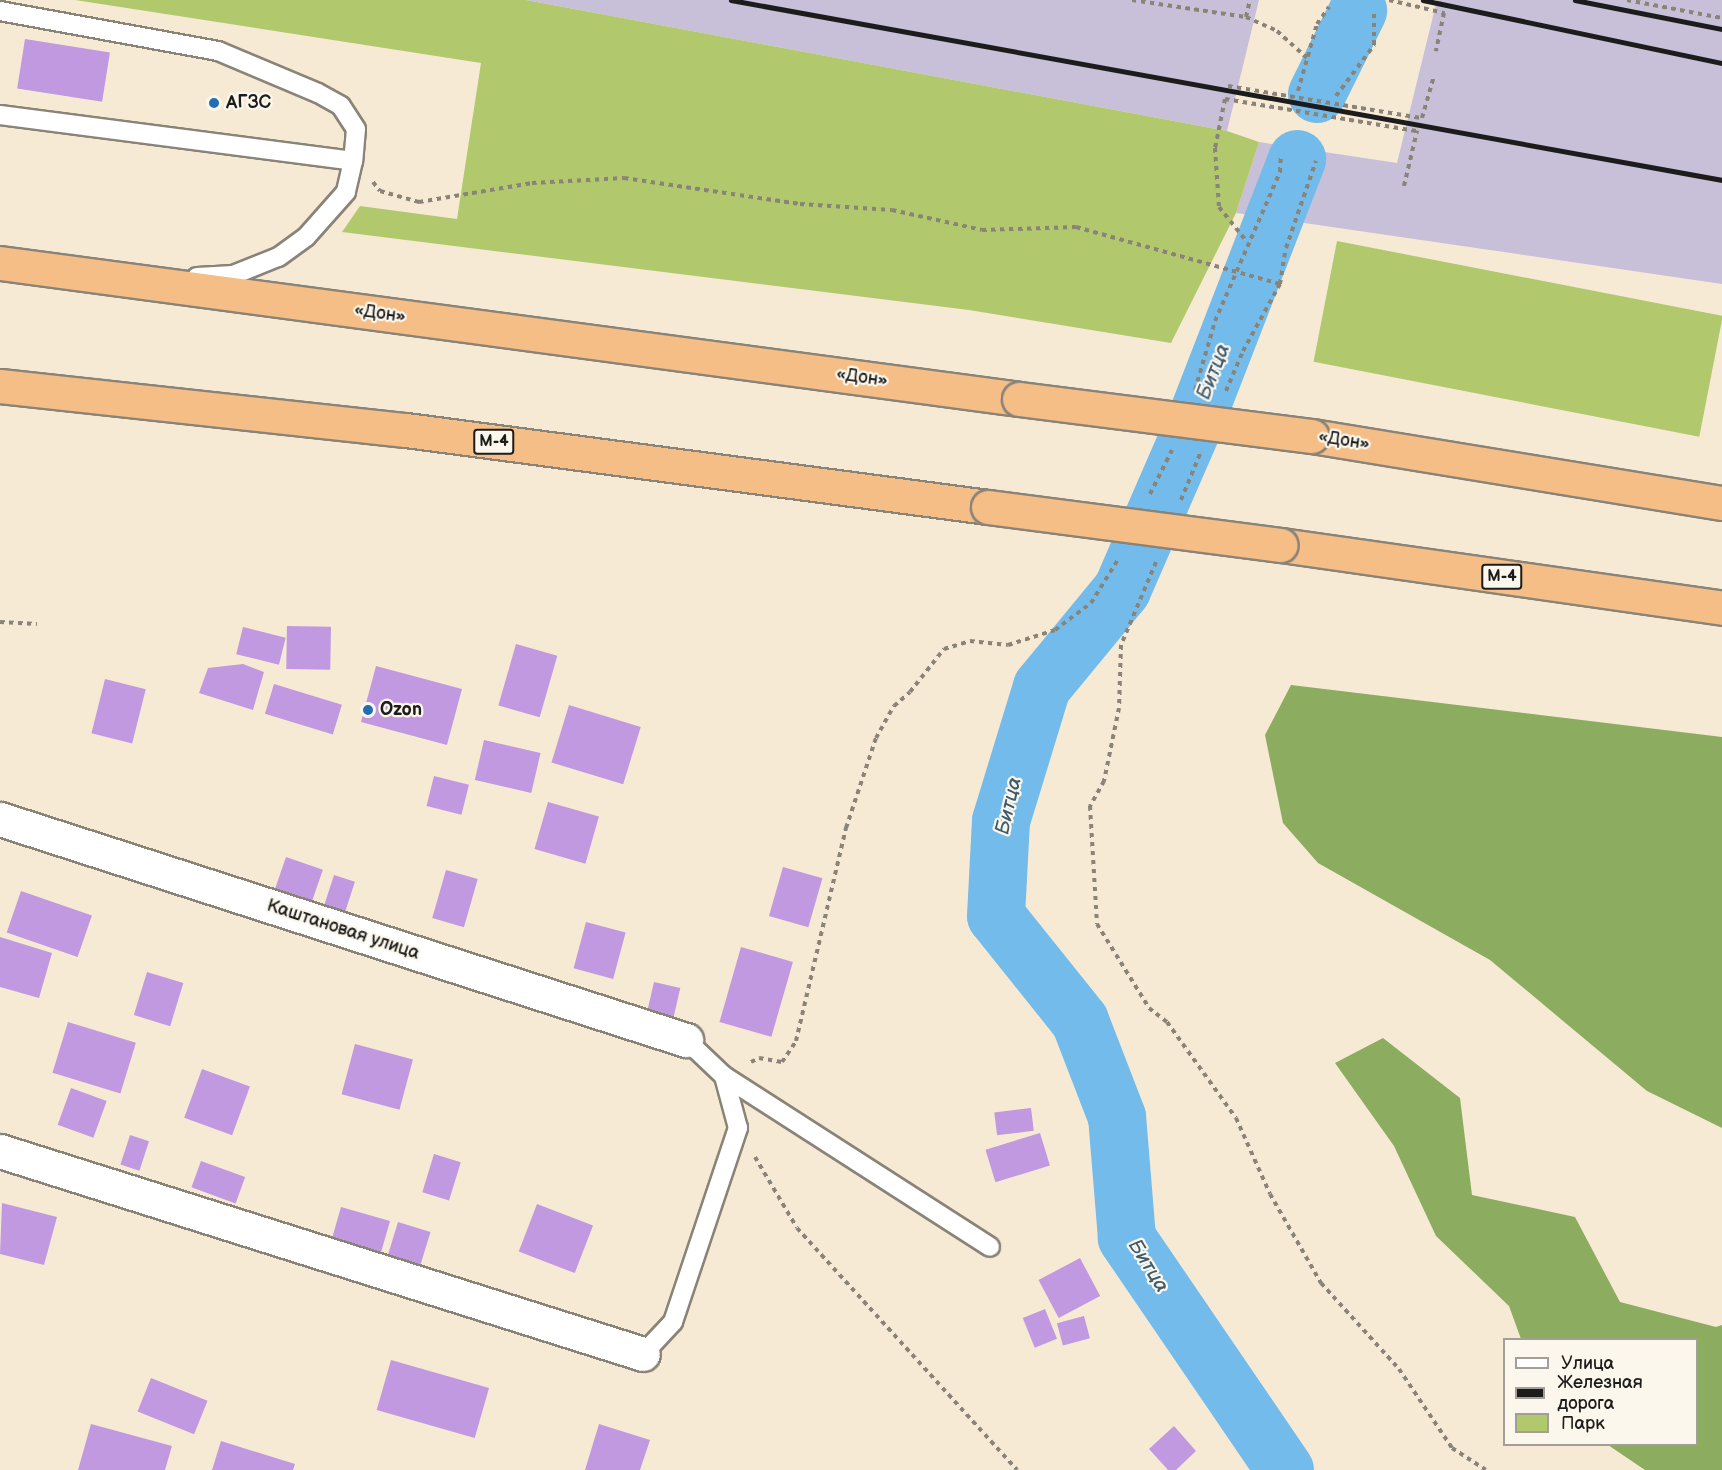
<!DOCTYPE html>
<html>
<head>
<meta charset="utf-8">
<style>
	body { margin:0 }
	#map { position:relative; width:1722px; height:1470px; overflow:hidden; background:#f6ead5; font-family:"Balsamiq Sans",sans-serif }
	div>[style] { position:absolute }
	.industrial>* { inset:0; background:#c8bfd8 }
	.green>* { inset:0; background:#b1c86d; transform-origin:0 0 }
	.forest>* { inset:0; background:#8cac60 }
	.river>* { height:58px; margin:-29px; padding:0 29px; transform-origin:29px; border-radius:29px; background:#73bbeb }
	.building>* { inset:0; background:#c199e0; transform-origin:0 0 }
	.path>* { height:4px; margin-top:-2px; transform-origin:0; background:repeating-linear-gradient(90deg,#898378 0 4.5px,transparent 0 9px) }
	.roads { filter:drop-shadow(2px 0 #898378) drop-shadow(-2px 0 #898378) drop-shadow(0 2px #898378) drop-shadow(0 -2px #898378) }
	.service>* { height:18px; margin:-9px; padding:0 9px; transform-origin:9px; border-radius:9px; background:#fff }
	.minor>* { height:33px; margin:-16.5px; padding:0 16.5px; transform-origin:16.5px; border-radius:16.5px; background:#fff }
	.motorway>* { height:33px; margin:-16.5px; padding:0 16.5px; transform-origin:16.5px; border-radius:16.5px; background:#f6be87 }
	.rail>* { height:4.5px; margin:-2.25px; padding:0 2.25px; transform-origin:2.25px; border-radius:2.25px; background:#1c1c1c }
	.path-bridge>* { height:4px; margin-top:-2px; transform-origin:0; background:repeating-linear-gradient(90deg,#898378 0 4.5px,transparent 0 9px) }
	.bridges { filter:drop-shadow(2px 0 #898378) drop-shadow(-2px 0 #898378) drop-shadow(0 2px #898378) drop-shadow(0 -2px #898378) }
	.motorway-bridge>* { height:33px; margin:-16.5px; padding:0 16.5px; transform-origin:16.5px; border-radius:16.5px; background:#f6be87 }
	.dots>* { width:16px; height:16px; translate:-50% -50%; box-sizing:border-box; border:3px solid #fbf7ec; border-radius:50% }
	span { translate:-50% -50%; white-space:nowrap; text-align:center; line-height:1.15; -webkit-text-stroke:4.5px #fbf7ec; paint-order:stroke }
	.shield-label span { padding:2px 4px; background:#fbf7ec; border:2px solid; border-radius:4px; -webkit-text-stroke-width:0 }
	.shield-label { font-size:16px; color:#1c1c1c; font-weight:700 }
	.poi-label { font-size:18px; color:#1c1c1c; font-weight:700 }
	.left { translate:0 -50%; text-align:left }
	.street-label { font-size:18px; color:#1c1c1c }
	.water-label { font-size:20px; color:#3f5c6f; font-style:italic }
	.legend { position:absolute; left:1503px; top:1338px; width:195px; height:108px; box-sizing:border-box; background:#fbf7ec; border:2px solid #a29f99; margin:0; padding:8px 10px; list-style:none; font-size:18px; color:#1c1c1c }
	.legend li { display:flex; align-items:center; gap:12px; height:30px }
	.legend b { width:30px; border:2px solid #a29f99 }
</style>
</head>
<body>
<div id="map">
	<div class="industrial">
		<i style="clip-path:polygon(526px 0,1259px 0,1227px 131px)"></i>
		<i style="clip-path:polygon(1437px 0,1722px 0,1722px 284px,1236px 213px,1259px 142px,1397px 163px)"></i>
	</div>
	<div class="green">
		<i style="clip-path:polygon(75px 0,526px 0,1227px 131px,1259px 142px,1236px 213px,1171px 343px,969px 310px,342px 232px,360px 206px,457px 219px,481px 63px)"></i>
		<i style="left:1337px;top:241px;width:393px;height:123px;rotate:11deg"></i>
	</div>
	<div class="forest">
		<i style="clip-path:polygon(1291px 685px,1722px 737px,1722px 1128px,1647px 1091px,1490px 960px,1318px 863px,1283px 823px,1265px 735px)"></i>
		<i style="clip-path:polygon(1383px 1038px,1460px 1098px,1472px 1195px,1575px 1217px,1620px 1302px,1716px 1327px,1722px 1325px,1722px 1470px,1645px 1470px,1608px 1445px,1696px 1444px,1696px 1340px,1521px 1339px,1509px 1306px,1436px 1236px,1394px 1146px,1335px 1063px)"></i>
	</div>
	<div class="river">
		<i style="left:1317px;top:94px;width:93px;rotate:-63.7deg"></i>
		<i style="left:1285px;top:1470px;width:281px;rotate:-124.3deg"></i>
		<i style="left:1127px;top:1238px;width:121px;rotate:-94.7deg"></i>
		<i style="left:1117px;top:1117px;width:103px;rotate:-111.1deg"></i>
		<i style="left:1080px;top:1021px;width:134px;rotate:-128.7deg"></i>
		<i style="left:996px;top:916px;width:95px;rotate:-87deg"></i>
		<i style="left:1001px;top:821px;width:140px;rotate:-73deg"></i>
		<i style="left:1042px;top:687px;width:126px;rotate:-50.5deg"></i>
		<i style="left:1122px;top:590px;width:185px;rotate:-66.5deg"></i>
		<i style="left:1196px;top:420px;width:280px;rotate:-68.8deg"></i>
	</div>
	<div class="building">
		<i style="left:25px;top:39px;width:86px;height:50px;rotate:9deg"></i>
		<i style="left:287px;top:626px;width:44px;height:43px;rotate:1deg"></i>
		<i style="left:243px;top:627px;width:44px;height:28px;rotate:14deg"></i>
		<i style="left:516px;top:644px;width:43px;height:64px;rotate:16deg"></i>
		<i style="clip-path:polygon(243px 664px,264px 672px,253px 710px,199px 693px,208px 668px)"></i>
		<i style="left:376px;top:666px;width:89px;height:58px;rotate:15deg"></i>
		<i style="left:105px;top:679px;width:42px;height:56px;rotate:14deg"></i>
		<i style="left:274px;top:684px;width:71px;height:31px;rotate:17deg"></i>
		<i style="left:569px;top:705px;width:75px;height:60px;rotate:17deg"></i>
		<i style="left:484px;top:740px;width:58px;height:41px;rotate:13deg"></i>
		<i style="left:434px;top:776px;width:36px;height:31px;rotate:14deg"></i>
		<i style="left:548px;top:802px;width:53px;height:49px;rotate:16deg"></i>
		<i style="left:286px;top:857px;width:39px;height:34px;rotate:19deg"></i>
		<i style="left:783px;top:867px;width:41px;height:51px;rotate:16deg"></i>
		<i style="left:446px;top:870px;width:33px;height:50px;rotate:16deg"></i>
		<i style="left:334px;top:875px;width:22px;height:31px;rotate:18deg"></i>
		<i style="left:21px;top:891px;width:75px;height:44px;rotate:19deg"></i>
		<i style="left:586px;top:922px;width:41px;height:48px;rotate:15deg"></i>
		<i style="clip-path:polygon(0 937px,52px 953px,39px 998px,0 987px)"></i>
		<i style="left:741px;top:947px;width:54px;height:78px;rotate:16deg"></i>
		<i style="left:147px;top:972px;width:38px;height:45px;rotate:17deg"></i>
		<i style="left:654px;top:982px;width:27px;height:39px;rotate:13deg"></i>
		<i style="left:68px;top:1022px;width:71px;height:53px;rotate:17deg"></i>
		<i style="left:355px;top:1044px;width:60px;height:52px;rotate:15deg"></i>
		<i style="left:202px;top:1069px;width:51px;height:52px;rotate:20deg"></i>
		<i style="left:71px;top:1088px;width:38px;height:39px;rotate:20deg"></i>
		<i style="left:1031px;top:1108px;width:23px;height:37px;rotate:83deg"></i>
		<i style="left:1040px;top:1133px;width:34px;height:57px;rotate:73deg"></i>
		<i style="left:130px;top:1135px;width:20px;height:31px;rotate:18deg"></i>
		<i style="left:434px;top:1154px;width:28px;height:40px;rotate:17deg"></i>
		<i style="left:201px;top:1161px;width:47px;height:28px;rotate:20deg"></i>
		<i style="clip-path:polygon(2px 1203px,57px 1217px,44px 1265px,0 1254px)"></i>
		<i style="left:537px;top:1204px;width:60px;height:51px;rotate:21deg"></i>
		<i style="left:341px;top:1207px;width:51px;height:39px;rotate:16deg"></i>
		<i style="left:398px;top:1222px;width:34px;height:40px;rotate:17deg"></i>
		<i style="left:1080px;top:1258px;width:43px;height:47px;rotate:62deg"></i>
		<i style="left:1045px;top:1309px;width:32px;height:24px;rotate:68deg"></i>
		<i style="left:1084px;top:1316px;width:23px;height:28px;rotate:75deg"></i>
		<i style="left:391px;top:1360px;width:102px;height:52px;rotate:16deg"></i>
		<i style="left:151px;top:1378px;width:61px;height:36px;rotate:22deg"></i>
		<i style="clip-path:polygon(91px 1424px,172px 1446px,165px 1470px,78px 1470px)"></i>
		<i style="clip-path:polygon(599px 1424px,650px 1440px,640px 1470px,585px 1470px)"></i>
		<i style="clip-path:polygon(1174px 1426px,1196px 1451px,1176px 1470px,1168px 1470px,1149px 1449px)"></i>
		<i style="clip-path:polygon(221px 1441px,295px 1464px,293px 1470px,212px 1470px)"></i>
	</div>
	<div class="path">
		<i style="left:1132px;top:0;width:115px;rotate:8.5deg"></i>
		<i style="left:1246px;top:17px;width:34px;rotate:24deg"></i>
		<i style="left:1277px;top:31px;width:40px;rotate:42deg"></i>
		<i style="left:1389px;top:0;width:57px;rotate:13.3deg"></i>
		<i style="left:1444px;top:13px;width:39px;rotate:102deg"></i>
		<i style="left:1627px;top:0;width:97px;rotate:10.7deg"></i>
		<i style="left:1246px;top:17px;width:17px;rotate:-77deg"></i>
		<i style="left:1298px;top:91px;width:70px;rotate:-74.2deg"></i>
		<i style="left:1317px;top:24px;width:21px;rotate:-55deg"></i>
		<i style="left:1336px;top:96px;width:64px;rotate:-53.3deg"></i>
		<i style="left:1374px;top:45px;width:31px;rotate:-90deg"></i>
		<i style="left:1225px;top:99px;width:50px;rotate:101.5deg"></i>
		<i style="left:1215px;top:148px;width:59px;rotate:86.1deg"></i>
		<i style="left:1219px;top:207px;width:45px;rotate:51.3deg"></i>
		<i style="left:1422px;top:118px;width:44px;rotate:-74.1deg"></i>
		<i style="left:373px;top:182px;width:11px;rotate:52deg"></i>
		<i style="left:380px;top:191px;width:41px;rotate:15.8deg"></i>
		<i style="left:419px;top:202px;width:115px;rotate:-9.5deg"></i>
		<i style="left:532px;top:183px;width:92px;rotate:-3.1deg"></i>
		<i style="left:624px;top:178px;width:178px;rotate:8.4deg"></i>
		<i style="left:800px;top:204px;width:92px;rotate:3.7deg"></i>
		<i style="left:892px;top:210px;width:92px;rotate:12.5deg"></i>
		<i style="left:982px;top:230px;width:94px;rotate:-1.8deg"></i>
		<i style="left:1076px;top:227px;width:212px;rotate:15.6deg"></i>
		<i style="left:1404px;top:186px;width:57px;rotate:-76.7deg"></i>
		<i style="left:1195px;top:390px;width:72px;rotate:-73.8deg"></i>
		<i style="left:1215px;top:321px;width:163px;rotate:-66.4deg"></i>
		<i style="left:1280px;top:172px;width:17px;rotate:-87deg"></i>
		<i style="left:1226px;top:391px;width:43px;rotate:-67deg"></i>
		<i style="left:1243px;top:351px;width:77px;rotate:-61.1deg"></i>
		<i style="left:1280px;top:284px;width:36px;rotate:-81deg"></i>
		<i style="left:1286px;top:248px;width:92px;rotate:-71deg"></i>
		<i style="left:1150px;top:494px;width:49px;rotate:-63.4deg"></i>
		<i style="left:1181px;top:500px;width:50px;rotate:-67.6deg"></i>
		<i style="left:1156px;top:562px;width:90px;rotate:112.9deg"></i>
		<i style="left:1121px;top:645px;width:63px;rotate:91.8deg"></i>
		<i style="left:1119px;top:708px;width:75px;rotate:101.6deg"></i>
		<i style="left:1104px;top:781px;width:29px;rotate:119deg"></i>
		<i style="left:1090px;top:806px;width:118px;rotate:86.6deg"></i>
		<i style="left:1097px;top:924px;width:99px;rotate:58.2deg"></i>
		<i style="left:1149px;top:1008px;width:23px;rotate:38deg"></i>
		<i style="left:1167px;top:1022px;width:118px;rotate:54.3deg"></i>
		<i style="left:1236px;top:1118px;width:83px;rotate:65.9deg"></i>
		<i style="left:1270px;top:1194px;width:103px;rotate:60.2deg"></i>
		<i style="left:1321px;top:1283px;width:116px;rotate:47.8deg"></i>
		<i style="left:1399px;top:1369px;width:95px;rotate:56.1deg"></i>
		<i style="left:1452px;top:1448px;width:40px;rotate:32.9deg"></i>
		<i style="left:0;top:622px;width:37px;rotate:3deg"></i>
		<i style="left:751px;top:1062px;width:9px;rotate:-27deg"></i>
		<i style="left:759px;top:1058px;width:23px;rotate:10deg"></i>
		<i style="left:782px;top:1062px;width:25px;rotate:-56deg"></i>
		<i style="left:796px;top:1041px;width:219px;rotate:-76.8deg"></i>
		<i style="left:846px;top:828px;width:95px;rotate:-71.6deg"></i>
		<i style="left:876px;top:738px;width:37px;rotate:-61deg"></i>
		<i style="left:894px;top:706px;width:21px;rotate:-41deg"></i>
		<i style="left:910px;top:692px;width:55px;rotate:-51.7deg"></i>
		<i style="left:944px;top:649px;width:27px;rotate:-17deg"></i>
		<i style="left:970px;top:641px;width:38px;rotate:6deg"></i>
		<i style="left:1008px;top:645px;width:49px;rotate:-17.7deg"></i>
		<i style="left:1055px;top:630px;width:45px;rotate:-36.9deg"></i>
		<i style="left:1091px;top:603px;width:53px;rotate:-58.1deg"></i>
		<i style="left:755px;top:1157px;width:82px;rotate:59.4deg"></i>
		<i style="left:797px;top:1228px;width:327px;rotate:47.7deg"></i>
	</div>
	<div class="roads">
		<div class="service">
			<i style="left:0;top:11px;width:222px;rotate:10.4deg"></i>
			<i style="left:218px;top:51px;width:108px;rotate:22.8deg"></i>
			<i style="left:318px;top:93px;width:26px;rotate:29deg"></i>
			<i style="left:341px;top:106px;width:27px;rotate:57deg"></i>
			<i style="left:356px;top:129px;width:32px;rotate:95deg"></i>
			<i style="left:0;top:115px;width:356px;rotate:7.4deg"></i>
			<i style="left:353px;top:161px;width:32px;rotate:103deg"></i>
			<i style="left:346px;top:192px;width:60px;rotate:131.6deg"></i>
			<i style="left:306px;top:237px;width:34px;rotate:144deg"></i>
			<i style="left:278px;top:257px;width:48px;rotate:158.2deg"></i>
			<i style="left:233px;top:275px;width:36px;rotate:177deg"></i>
			<i style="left:724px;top:1076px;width:316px;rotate:32.7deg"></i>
			<i style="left:643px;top:1354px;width:44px;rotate:-46.8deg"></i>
			<i style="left:673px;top:1322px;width:205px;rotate:-71.5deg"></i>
			<i style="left:738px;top:1128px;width:54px;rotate:-105.1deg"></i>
			<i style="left:724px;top:1076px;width:52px;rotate:-136.5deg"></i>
		</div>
		<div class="minor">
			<i style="left:0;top:819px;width:721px;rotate:17.86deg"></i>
			<i style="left:0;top:1151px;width:674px;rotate:17.52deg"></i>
		</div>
		<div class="motorway">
			<i style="left:0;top:263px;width:1028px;rotate:7.6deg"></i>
			<i style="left:0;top:386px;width:408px;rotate:6.2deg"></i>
			<i style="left:406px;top:430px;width:587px;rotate:7.54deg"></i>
			<i style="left:1312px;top:436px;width:415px;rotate:9.3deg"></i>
			<i style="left:1281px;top:545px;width:445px;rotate:8.1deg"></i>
		</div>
	</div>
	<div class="rail">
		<i style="left:731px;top:0;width:1007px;rotate:10.29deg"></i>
		<i style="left:1423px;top:0;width:306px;rotate:11.9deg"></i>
		<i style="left:1575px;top:0;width:150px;rotate:11.2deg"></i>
	</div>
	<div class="path-bridge">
		<i style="left:1228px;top:86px;width:197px;rotate:9.4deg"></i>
		<i style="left:1225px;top:99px;width:195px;rotate:9.5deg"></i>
	</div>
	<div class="bridges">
		<div class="motorway-bridge">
			<i style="left:1019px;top:399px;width:295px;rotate:7.2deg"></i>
			<i style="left:988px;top:507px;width:295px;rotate:7.4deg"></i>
		</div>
	</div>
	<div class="dots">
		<i style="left:214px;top:103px;background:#1f6fb2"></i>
		<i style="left:368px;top:710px;background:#1f6fb2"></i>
	</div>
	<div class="shield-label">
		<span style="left:494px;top:442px">М-4</span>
		<span style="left:1502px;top:577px">М-4</span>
	</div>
	<div class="poi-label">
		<span class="left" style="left:226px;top:103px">АГЗС</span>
		<span class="left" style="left:380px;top:710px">Ozon</span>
	</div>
	<div class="street-label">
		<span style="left:380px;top:314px;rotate:8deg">«Дон»</span>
		<span style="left:862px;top:378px;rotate:8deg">«Дон»</span>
		<span style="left:1344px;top:441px;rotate:9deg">«Дон»</span>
		<span style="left:343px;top:930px;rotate:18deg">Каштановая улица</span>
	</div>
	<div class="water-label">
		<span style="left:1214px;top:372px;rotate:-69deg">Битца</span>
		<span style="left:1009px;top:806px;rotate:-77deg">Битца</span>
		<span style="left:1148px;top:1266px;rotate:58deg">Битца</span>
	</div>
	<ul class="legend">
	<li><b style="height:8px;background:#fff"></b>Улица</li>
	<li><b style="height:8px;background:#1c1c1c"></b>Железная дорога</li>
	<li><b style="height:16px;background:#b1c86d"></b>Парк</li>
	</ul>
</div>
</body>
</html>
